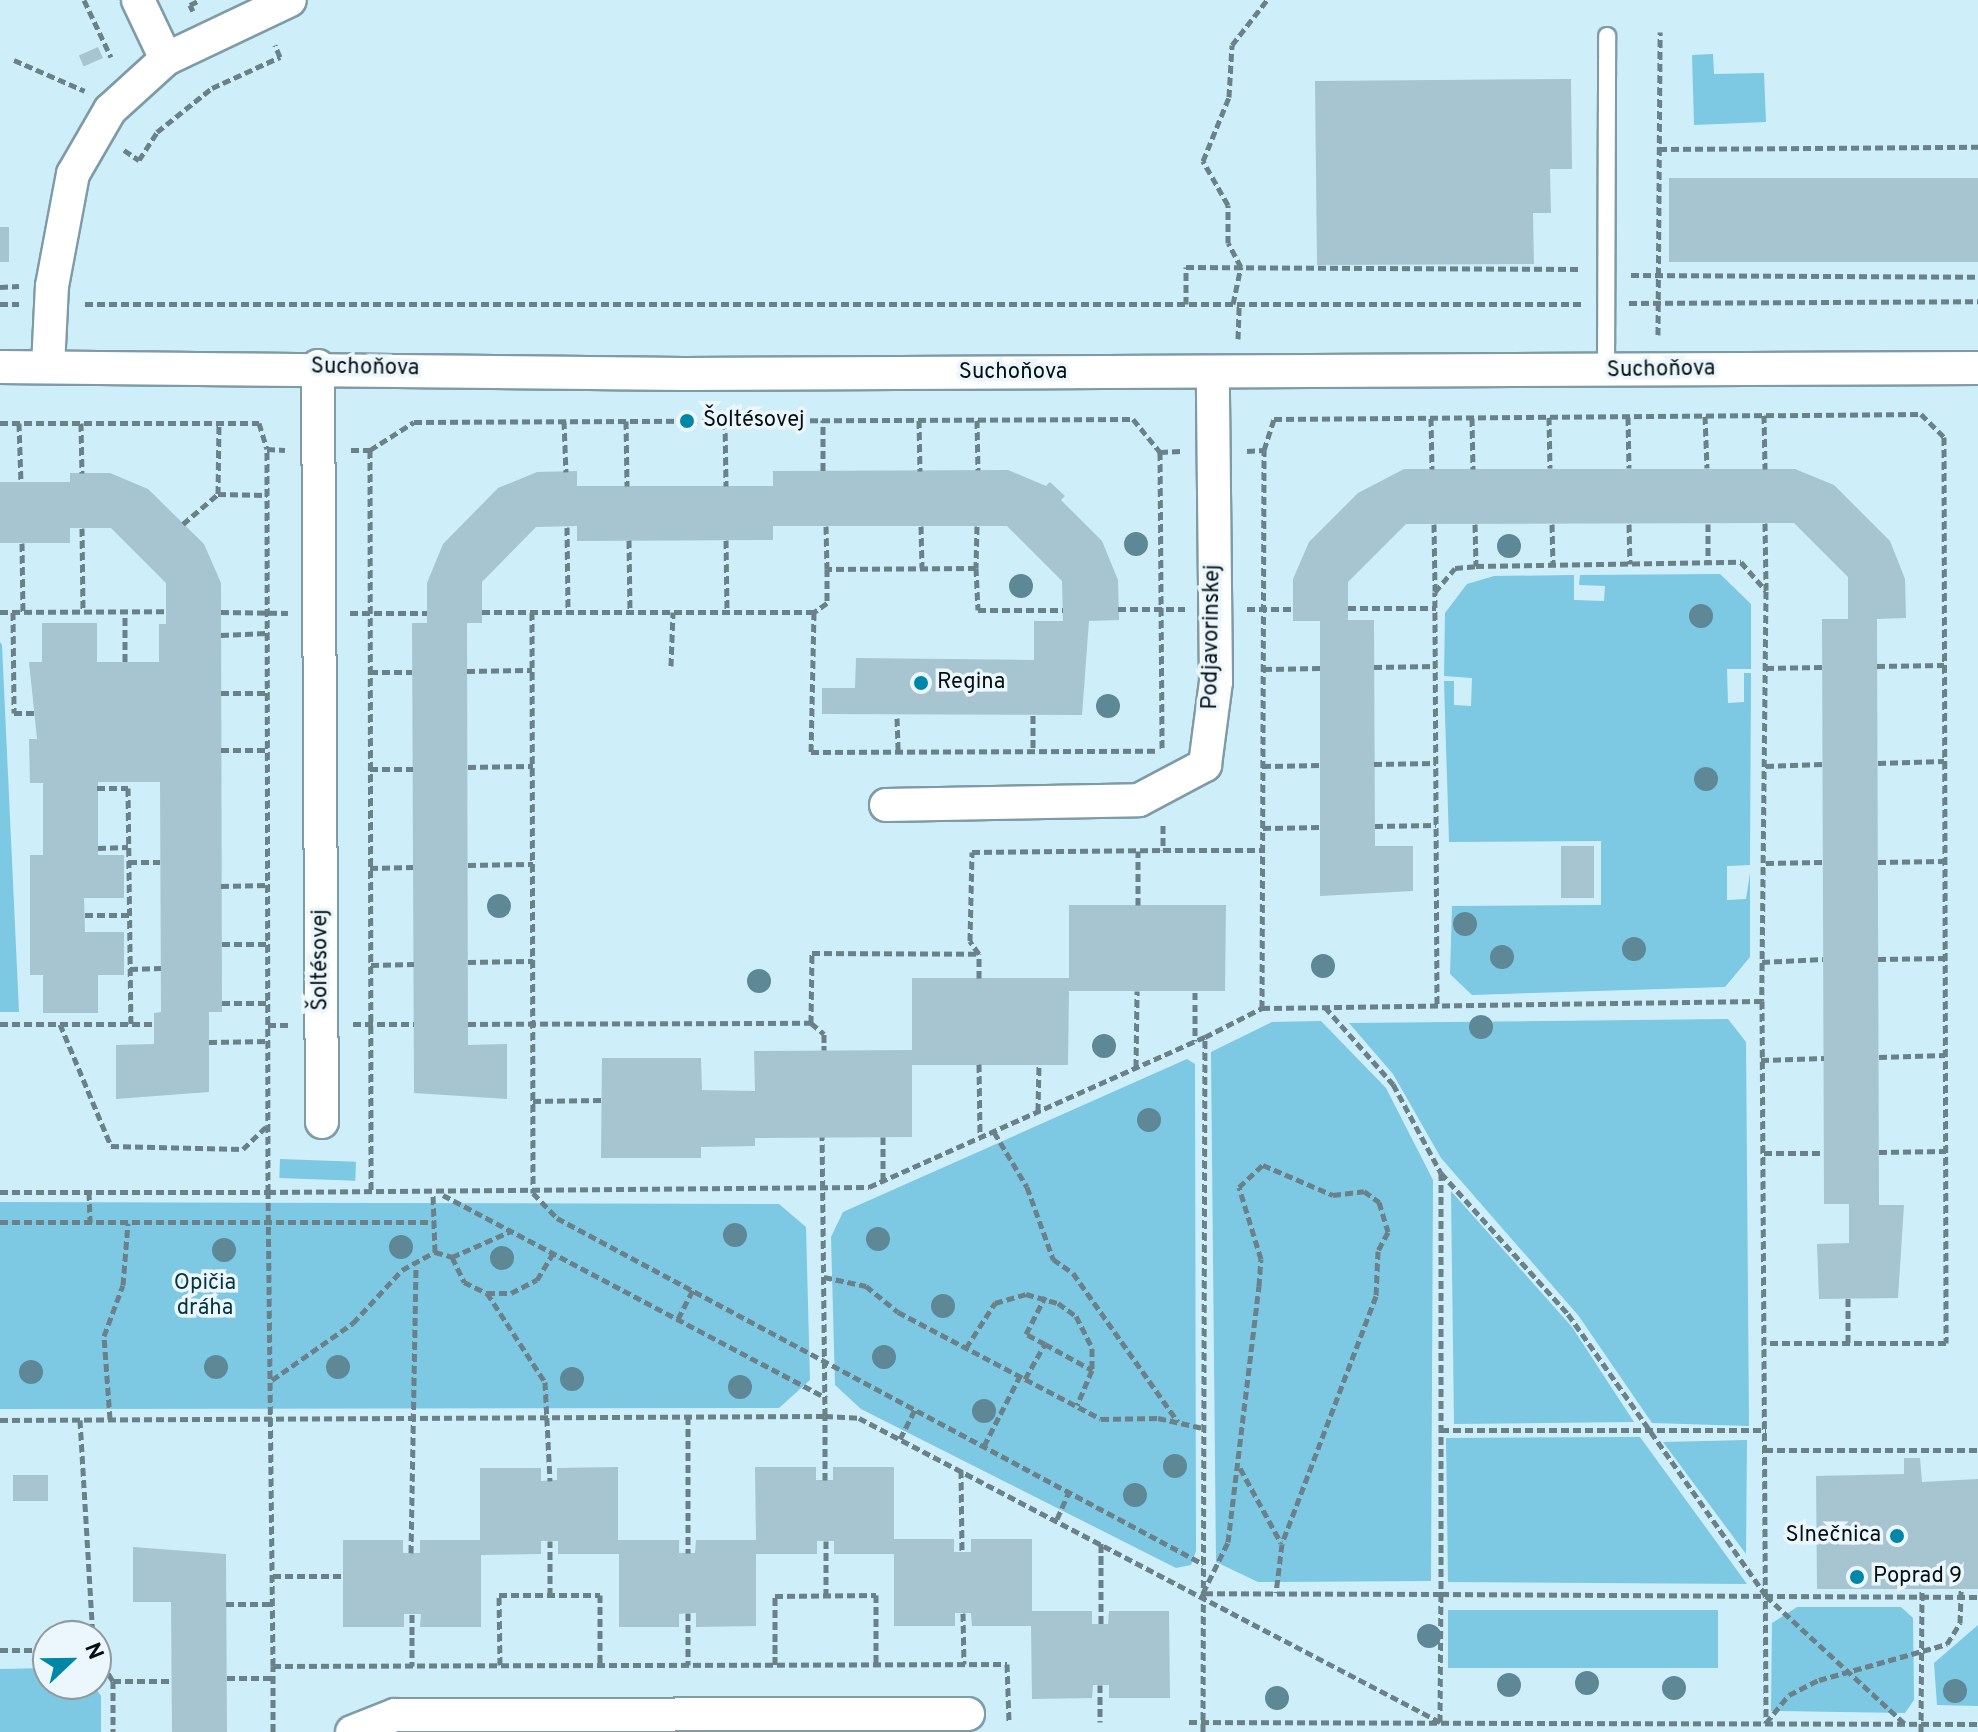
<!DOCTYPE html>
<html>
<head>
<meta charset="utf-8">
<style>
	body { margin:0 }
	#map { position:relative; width:1978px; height:1732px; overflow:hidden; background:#ceeefa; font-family:Overpass,sans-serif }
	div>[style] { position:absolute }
	.green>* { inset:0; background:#7dc8e3; transform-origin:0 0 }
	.building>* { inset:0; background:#a6c5d1; transform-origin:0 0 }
	.path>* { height:5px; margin-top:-2.5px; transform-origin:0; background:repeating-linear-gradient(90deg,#6b8189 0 8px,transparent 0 12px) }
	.roads { filter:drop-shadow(2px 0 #7e9ba6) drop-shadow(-2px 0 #7e9ba6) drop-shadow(0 2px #7e9ba6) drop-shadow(0 -2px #7e9ba6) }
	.service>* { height:16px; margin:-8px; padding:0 8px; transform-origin:8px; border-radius:8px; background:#fff }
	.minor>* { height:32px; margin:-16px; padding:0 16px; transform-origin:16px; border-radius:16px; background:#fff }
	.trees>* { width:24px; height:24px; margin:-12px; border-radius:50%; background:#5e8895 }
	.dots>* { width:22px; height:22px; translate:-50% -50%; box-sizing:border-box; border:4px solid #ebf7fc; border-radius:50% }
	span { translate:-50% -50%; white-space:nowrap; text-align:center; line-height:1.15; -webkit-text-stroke:7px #ebf7fc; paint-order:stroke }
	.street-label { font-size:22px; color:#050f13 }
	.poi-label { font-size:22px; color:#050f13 }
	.left { translate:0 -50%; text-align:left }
	.right { translate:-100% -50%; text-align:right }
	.park-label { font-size:22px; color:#033543 }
	.north { position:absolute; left:32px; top:1620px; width:80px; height:80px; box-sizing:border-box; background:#ebf7fc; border:2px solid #8f9a9f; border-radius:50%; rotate:68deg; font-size:22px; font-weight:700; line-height:32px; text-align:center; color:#050f13 }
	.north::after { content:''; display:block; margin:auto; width:28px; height:36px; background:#0087a8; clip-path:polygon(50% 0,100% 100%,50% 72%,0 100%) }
</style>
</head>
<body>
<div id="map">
	<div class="green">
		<i style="clip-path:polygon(1713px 54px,1714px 74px,1764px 73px,1766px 122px,1694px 125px,1692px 55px)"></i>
		<i style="clip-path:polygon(1720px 574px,1751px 604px,1751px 669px,1727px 669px,1728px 703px,1744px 702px,1744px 673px,1751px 673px,1750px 865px,1727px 866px,1727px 900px,1746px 899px,1750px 873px,1750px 957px,1725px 987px,1472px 995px,1450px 974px,1452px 906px,1601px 905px,1601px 841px,1449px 842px,1444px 681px,1454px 681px,1454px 705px,1471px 706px,1472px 678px,1444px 676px,1445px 613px,1467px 584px,1494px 576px,1574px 575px,1574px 600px,1604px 601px,1605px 586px,1579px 585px,1580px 575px)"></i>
		<i style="clip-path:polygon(0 642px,2px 645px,19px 1012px,0 1012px)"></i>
		<i style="clip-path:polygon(1728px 1019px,1746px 1042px,1749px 1426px,1652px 1423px,1578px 1315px,1441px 1158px,1393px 1074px,1349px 1023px)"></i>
		<i style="clip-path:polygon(1321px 1021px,1386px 1088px,1433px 1180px,1431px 1581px,1258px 1582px,1216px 1562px,1211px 1052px,1272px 1022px)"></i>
		<i style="clip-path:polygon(1187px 1059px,1195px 1064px,1196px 1551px,1191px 1565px,1176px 1568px,861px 1409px,835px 1385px,831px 1237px,843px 1212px)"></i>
		<i style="left:280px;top:1159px;width:76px;height:19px;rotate:2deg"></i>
		<i style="clip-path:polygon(1451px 1191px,1572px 1327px,1634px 1422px,1454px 1424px)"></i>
		<i style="clip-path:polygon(0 1202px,779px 1204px,806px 1227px,810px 1380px,779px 1408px,0 1409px)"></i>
		<i style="clip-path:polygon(1640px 1437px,1747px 1584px,1448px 1582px,1446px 1438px)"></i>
		<i style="clip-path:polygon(1747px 1440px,1746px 1554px,1663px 1442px)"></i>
		<i style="clip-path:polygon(1797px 1607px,1901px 1607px,1913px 1618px,1914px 1700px,1905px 1713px,1771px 1711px,1772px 1623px)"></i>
		<i style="left:1718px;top:1610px;width:58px;height:270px;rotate:90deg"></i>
		<i style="clip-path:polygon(1978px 1625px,1978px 1706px,1937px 1705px,1934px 1663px)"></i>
		<i style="clip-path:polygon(48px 1668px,48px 1684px,93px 1684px,101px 1696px,101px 1732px,0 1732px,0 1669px)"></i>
	</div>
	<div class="building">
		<i style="left:98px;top:47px;width:12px;height:21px;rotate:66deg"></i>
		<i style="clip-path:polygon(1571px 79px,1572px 169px,1550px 169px,1551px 213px,1533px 213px,1534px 264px,1317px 265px,1315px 81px)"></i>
		<i style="left:1978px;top:178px;width:84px;height:309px;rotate:90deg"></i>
		<i style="left:9px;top:227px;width:35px;height:9px;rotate:90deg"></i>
		<i style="clip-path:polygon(1404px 469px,1795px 469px,1834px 485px,1890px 541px,1905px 579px,1906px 618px,1877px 619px,1879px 1205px,1904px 1205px,1898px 1298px,1819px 1299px,1817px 1244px,1849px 1243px,1849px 1204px,1824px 1204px,1822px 619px,1848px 619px,1848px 577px,1794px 523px,1406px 524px,1348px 582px,1348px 620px,1374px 620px,1375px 846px,1413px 846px,1413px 891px,1320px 896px,1320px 621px,1293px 621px,1293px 579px,1309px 542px,1358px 493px)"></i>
		<i style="clip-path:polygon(1008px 470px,1046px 486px,1050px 482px,1065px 496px,1061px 500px,1102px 541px,1118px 580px,1119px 620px,1089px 621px,1082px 715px,822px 714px,822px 688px,855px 688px,856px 658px,1034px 660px,1034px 621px,1063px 621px,1062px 581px,1007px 526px,773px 526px,773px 540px,577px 541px,577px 526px,536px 527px,482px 582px,482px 623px,467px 623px,468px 1045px,507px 1044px,507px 1099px,414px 1093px,412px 623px,427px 623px,427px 583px,443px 544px,498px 488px,537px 472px,577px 471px,577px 486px,773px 486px,773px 471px)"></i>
		<i style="clip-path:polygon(70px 473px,110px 473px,148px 489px,204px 544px,221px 583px,222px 1012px,209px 1012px,209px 1092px,116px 1099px,116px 1045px,154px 1044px,154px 1013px,161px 1012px,160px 782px,98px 782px,98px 855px,124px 855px,124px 898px,84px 898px,85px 932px,124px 932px,124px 975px,98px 975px,98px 1013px,43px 1013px,43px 975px,30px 975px,30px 855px,43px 855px,43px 783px,30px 783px,29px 739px,37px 739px,29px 662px,42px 662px,42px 623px,97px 623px,97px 662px,159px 662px,159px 624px,166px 624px,166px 583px,111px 528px,70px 528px,70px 543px,0 543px,0 482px,70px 482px)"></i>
		<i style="left:1594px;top:846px;width:52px;height:33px;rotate:90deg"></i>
		<i style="clip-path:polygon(1069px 905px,1226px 905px,1225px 991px,1069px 991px,1068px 1065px,912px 1065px,912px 1137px,755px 1138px,755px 1146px,701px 1147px,701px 1158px,601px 1158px,602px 1058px,701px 1058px,702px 1090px,755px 1091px,754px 1051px,912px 1050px,912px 978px,1069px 978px)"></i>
		<i style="clip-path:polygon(1904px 1458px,1920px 1458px,1922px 1482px,1978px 1479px,1978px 1589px,1817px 1589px,1816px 1476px,1904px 1474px)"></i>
		<i style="clip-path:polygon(618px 1467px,618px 1540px,679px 1540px,679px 1553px,695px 1553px,696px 1540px,756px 1540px,755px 1467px,816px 1467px,816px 1480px,833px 1480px,833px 1467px,894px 1467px,894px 1539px,954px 1539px,954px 1552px,971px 1552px,971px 1539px,1032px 1539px,1032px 1611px,1092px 1611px,1092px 1624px,1108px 1624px,1109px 1611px,1169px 1611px,1170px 1698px,1109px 1698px,1109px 1685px,1093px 1685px,1092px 1698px,1032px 1699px,1031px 1626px,972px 1626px,971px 1613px,955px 1613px,955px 1626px,894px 1626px,894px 1554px,834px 1554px,834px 1541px,817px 1541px,817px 1554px,756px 1554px,756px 1626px,696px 1627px,696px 1613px,688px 1613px,679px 1614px,679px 1627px,619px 1627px,619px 1554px,558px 1554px,558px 1541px,541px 1541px,541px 1554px,481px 1555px,481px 1627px,420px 1627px,421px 1614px,404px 1614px,404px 1627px,343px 1627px,343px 1540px,403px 1540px,403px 1553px,420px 1553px,420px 1540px,480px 1540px,480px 1468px,541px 1468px,541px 1481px,557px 1480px,557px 1468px)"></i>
		<i style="left:13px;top:1475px;width:35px;height:26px"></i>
		<i style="clip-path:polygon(133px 1547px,226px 1554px,227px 1732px,172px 1732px,171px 1602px,133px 1602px)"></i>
	</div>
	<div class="path">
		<i style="left:84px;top:0;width:63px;rotate:64.7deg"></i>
		<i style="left:193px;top:11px;width:7px;rotate:-117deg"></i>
		<i style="left:190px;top:5px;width:11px;rotate:-27deg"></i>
		<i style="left:14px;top:60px;width:77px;rotate:23.6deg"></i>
		<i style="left:1659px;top:149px;width:319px;rotate:-0.4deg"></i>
		<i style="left:124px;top:150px;width:18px;rotate:34deg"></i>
		<i style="left:139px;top:160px;width:33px;rotate:-57deg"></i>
		<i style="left:157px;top:132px;width:70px;rotate:-38.7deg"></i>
		<i style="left:212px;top:88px;width:75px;rotate:-24.5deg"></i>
		<i style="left:280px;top:57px;width:13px;rotate:-113deg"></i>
		<i style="left:1631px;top:275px;width:347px;rotate:0.3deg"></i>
		<i style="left:0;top:287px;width:19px;rotate:-3deg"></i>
		<i style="left:1629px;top:303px;width:349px;rotate:-0.3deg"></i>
		<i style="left:0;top:304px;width:19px"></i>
		<i style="left:85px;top:304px;width:1498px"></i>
		<i style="left:1186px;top:304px;width:37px;rotate:-90deg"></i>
		<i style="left:1186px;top:267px;width:396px;rotate:0.3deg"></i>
		<i style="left:1233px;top:304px;width:38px;rotate:-78deg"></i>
		<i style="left:1241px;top:267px;width:27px;rotate:-118deg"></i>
		<i style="left:1228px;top:243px;width:38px;rotate:-90deg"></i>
		<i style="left:1228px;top:205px;width:51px;rotate:-119.6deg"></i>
		<i style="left:1203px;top:161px;width:69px;rotate:-67.9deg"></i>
		<i style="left:1229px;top:97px;width:52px;rotate:-86.7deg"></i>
		<i style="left:1232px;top:45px;width:57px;rotate:-52.1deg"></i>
		<i style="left:1658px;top:335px;width:303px;rotate:-89.6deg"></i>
		<i style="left:1238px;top:339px;width:35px;rotate:-88deg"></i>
		<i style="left:1764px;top:415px;width:54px;rotate:88.9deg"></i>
		<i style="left:1705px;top:416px;width:52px;rotate:87.8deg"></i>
		<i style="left:1549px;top:417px;width:51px;rotate:88.9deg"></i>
		<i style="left:1628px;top:417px;width:51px;rotate:88.9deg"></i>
		<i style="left:1431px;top:418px;width:51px;rotate:88.9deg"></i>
		<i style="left:1472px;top:418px;width:51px;rotate:88.9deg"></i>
		<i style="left:919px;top:420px;width:51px;rotate:88.9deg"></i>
		<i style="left:977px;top:420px;width:50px;rotate:88.9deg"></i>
		<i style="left:564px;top:421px;width:51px;rotate:87.8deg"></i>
		<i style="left:626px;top:421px;width:65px;rotate:89.1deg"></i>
		<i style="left:725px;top:421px;width:65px;rotate:89.1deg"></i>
		<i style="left:0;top:423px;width:259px"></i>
		<i style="left:259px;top:423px;width:27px;rotate:73deg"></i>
		<i style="left:267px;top:449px;width:18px;rotate:3deg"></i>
		<i style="left:19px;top:423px;width:59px;rotate:88.1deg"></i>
		<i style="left:81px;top:423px;width:50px;rotate:88.9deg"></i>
		<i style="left:351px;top:450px;width:19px"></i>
		<i style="left:370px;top:450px;width:52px;rotate:-32.5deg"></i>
		<i style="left:414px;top:422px;width:719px;rotate:-0.24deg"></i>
		<i style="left:1133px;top:419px;width:43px;rotate:50.7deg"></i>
		<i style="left:1160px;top:452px;width:21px;rotate:-3deg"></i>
		<i style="left:370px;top:450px;width:742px;rotate:89.92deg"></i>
		<i style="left:1247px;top:451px;width:17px;rotate:-3deg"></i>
		<i style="left:1264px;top:450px;width:33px;rotate:-72deg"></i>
		<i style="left:1274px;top:419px;width:647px;rotate:-0.44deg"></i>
		<i style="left:1921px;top:414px;width:33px;rotate:45deg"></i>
		<i style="left:1944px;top:437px;width:906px;rotate:89.87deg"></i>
		<i style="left:1946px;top:1343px;width:180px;rotate:180deg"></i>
		<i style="left:1160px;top:452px;width:299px;rotate:89.6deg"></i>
		<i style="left:823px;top:471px;width:51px;rotate:-90deg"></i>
		<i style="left:218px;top:494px;width:71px;rotate:-89.2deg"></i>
		<i style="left:1765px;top:523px;width:67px;rotate:89.1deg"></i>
		<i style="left:183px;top:524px;width:46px;rotate:-40.6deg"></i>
		<i style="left:218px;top:494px;width:49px;rotate:1.2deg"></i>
		<i style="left:1434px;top:524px;width:67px;rotate:89.1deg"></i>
		<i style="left:1475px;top:524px;width:42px;rotate:88.6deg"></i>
		<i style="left:1552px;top:524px;width:41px;rotate:88.6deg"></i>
		<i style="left:1629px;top:524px;width:40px;rotate:88.6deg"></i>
		<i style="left:1708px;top:524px;width:39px;rotate:90deg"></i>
		<i style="left:826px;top:526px;width:43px;rotate:88.7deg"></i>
		<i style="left:921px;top:526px;width:42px;rotate:88.6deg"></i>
		<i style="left:977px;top:526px;width:42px;rotate:91.4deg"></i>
		<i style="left:976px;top:568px;width:149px;rotate:179.6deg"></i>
		<i style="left:827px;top:569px;width:34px;rotate:90deg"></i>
		<i style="left:827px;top:603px;width:16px;rotate:145deg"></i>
		<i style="left:814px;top:612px;width:140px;rotate:91.2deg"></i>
		<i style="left:811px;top:752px;width:346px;rotate:-0.2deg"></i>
		<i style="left:567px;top:527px;width:85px;rotate:89.3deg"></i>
		<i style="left:82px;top:528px;width:83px;rotate:89.3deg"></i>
		<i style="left:629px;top:540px;width:72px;rotate:89.2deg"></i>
		<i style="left:726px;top:540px;width:72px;rotate:89.2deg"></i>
		<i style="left:22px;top:543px;width:69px;rotate:89.2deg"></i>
		<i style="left:976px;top:568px;width:42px;rotate:87.3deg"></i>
		<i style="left:978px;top:610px;width:85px"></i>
		<i style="left:1348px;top:608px;width:88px"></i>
		<i style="left:1118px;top:609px;width:67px"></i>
		<i style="left:1247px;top:609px;width:47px"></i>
		<i style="left:0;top:612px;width:166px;rotate:-0.3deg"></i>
		<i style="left:13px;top:612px;width:101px;rotate:89.4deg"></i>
		<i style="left:14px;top:713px;width:22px"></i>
		<i style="left:221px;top:612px;width:67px;rotate:0.9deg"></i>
		<i style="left:482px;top:612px;width:332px"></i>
		<i style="left:532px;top:612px;width:581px;rotate:89.9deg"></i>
		<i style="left:533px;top:1193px;width:35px;rotate:46deg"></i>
		<i style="left:557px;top:1218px;width:733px;rotate:28.17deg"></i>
		<i style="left:350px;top:613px;width:77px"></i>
		<i style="left:221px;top:635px;width:46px;rotate:-2.5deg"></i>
		<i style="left:125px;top:662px;width:51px;rotate:-90deg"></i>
		<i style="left:671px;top:666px;width:54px;rotate:-87.9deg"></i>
		<i style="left:1877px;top:666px;width:67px;rotate:-0.9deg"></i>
		<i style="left:1374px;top:667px;width:62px;rotate:-0.9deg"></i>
		<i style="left:1766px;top:668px;width:56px;rotate:-1deg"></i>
		<i style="left:1264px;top:669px;width:56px;rotate:-1deg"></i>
		<i style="left:467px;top:671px;width:65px;rotate:-0.9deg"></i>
		<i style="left:370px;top:672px;width:42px"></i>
		<i style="left:221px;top:693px;width:46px"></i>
		<i style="left:1033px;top:715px;width:36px;rotate:90deg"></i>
		<i style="left:897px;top:718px;width:34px;rotate:88deg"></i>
		<i style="left:221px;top:750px;width:46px"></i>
		<i style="left:1878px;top:763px;width:66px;rotate:-1.7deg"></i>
		<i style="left:1374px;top:764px;width:62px;rotate:-0.9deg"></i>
		<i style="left:1263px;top:766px;width:58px;rotate:-1deg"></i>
		<i style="left:1766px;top:766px;width:57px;rotate:-2deg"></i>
		<i style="left:468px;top:767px;width:65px;rotate:-0.9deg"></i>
		<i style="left:370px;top:769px;width:43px"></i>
		<i style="left:97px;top:788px;width:31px"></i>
		<i style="left:128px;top:788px;width:237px;rotate:89.3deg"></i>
		<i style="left:1163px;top:825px;width:25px;rotate:90deg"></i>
		<i style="left:1163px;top:850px;width:100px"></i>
		<i style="left:1375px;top:826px;width:61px;rotate:-0.9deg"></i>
		<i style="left:1263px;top:828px;width:57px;rotate:-1deg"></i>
		<i style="left:98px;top:848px;width:30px;rotate:-2deg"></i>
		<i style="left:129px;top:862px;width:31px"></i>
		<i style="left:1878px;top:862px;width:66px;rotate:-0.9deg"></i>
		<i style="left:1766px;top:863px;width:57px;rotate:-1deg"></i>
		<i style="left:468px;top:865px;width:65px;rotate:-0.9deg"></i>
		<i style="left:370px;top:868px;width:43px;rotate:-1.3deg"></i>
		<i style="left:221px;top:886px;width:47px;rotate:-1.2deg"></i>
		<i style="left:1138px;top:905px;width:54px;rotate:-90deg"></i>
		<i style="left:85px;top:915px;width:44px"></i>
		<i style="left:222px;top:944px;width:46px"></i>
		<i style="left:1878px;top:959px;width:67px;rotate:-0.9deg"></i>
		<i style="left:468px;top:962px;width:65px;rotate:-0.9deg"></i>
		<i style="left:1762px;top:962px;width:61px;rotate:-2.8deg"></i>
		<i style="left:371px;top:965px;width:43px;rotate:-1.3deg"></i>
		<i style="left:130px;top:969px;width:31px;rotate:-2deg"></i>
		<i style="left:979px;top:978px;width:24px;rotate:-90deg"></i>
		<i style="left:979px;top:954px;width:16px;rotate:-125deg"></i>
		<i style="left:970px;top:941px;width:89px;rotate:-88.7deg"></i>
		<i style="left:972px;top:852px;width:191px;rotate:-0.6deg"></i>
		<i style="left:1195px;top:992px;width:49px;rotate:90deg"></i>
		<i style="left:222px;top:1003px;width:46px"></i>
		<i style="left:1437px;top:1004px;width:412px;rotate:-90.3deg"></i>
		<i style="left:1435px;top:592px;width:31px;rotate:-50deg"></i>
		<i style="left:1455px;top:568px;width:21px;rotate:-5deg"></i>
		<i style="left:1476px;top:566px;width:265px;rotate:-0.9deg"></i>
		<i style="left:1741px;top:562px;width:38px;rotate:49deg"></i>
		<i style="left:1766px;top:591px;width:410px;rotate:90.6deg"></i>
		<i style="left:1325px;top:1007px;width:103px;rotate:48.6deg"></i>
		<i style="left:1393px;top:1084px;width:101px;rotate:61.7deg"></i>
		<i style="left:1441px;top:1173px;width:421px;rotate:90deg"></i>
		<i style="left:1441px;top:1594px;width:537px;rotate:0.32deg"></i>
		<i style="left:1262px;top:1008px;width:558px;rotate:-89.79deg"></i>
		<i style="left:811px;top:1023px;width:17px;rotate:40deg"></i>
		<i style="left:824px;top:1034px;width:16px;rotate:90deg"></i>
		<i style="left:0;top:1024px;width:154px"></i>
		<i style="left:60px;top:1024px;width:132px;rotate:67.3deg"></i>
		<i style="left:111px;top:1146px;width:132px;rotate:1.3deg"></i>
		<i style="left:243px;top:1149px;width:35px;rotate:-44deg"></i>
		<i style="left:353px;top:1024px;width:61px"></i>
		<i style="left:468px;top:1024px;width:343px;rotate:-0.2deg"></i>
		<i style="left:811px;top:1023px;width:70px;rotate:-89.2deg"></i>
		<i style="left:812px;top:953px;width:167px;rotate:0.3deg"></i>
		<i style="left:268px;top:1025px;width:23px"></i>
		<i style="left:209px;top:1042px;width:59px;rotate:-1deg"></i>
		<i style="left:1879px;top:1057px;width:66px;rotate:-1.7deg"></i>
		<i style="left:1761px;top:1060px;width:63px;rotate:-1.8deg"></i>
		<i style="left:979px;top:1064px;width:73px;rotate:89.2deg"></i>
		<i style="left:1136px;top:1067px;width:76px;rotate:-89.2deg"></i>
		<i style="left:533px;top:1101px;width:68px;rotate:-0.8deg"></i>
		<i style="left:1038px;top:1111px;width:46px;rotate:-88.8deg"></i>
		<i style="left:994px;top:1132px;width:64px;rotate:59deg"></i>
		<i style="left:1027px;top:1187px;width:77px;rotate:70.1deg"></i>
		<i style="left:1053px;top:1259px;width:24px;rotate:35deg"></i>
		<i style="left:1073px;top:1273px;width:182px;rotate:54.8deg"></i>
		<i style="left:883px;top:1137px;width:44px;rotate:90deg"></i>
		<i style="left:1879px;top:1152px;width:67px;rotate:-0.9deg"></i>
		<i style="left:1764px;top:1153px;width:60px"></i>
		<i style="left:1441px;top:1173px;width:190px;rotate:48deg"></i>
		<i style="left:1568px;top:1314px;width:345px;rotate:54.9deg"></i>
		<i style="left:1766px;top:1596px;width:188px;rotate:42.6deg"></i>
		<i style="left:0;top:1192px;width:268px"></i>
		<i style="left:268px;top:1192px;width:743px;rotate:-90.08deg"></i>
		<i style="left:89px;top:1192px;width:31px;rotate:88deg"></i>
		<i style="left:443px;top:1195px;width:434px;rotate:27.9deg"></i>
		<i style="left:0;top:1222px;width:433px"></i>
		<i style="left:435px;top:1252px;width:18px;rotate:16deg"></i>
		<i style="left:452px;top:1257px;width:64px;rotate:-23.8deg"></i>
		<i style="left:452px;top:1257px;width:28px;rotate:64deg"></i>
		<i style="left:464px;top:1282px;width:25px;rotate:26deg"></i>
		<i style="left:487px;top:1293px;width:24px"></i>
		<i style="left:511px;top:1293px;width:29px;rotate:-27deg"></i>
		<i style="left:537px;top:1280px;width:31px;rotate:-59deg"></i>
		<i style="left:824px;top:1277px;width:43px;rotate:12.1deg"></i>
		<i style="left:866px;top:1286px;width:41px;rotate:39.1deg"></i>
		<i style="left:898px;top:1312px;width:229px;rotate:27.8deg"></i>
		<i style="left:1101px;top:1419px;width:57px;rotate:-1deg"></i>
		<i style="left:1158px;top:1418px;width:46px;rotate:12.5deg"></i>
		<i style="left:487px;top:1293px;width:106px;rotate:56.9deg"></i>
		<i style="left:545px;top:1382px;width:99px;rotate:87.1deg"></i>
		<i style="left:678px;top:1319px;width:33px;rotate:-63deg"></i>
		<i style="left:1848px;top:1343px;width:45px;rotate:-90deg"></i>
		<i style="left:1045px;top:1344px;width:21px;rotate:-152deg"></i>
		<i style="left:1026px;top:1334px;width:42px;rotate:-62.8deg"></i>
		<i style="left:966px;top:1348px;width:54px;rotate:-57.2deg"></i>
		<i style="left:995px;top:1303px;width:32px;rotate:-16deg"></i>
		<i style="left:1026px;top:1294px;width:33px;rotate:16deg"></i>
		<i style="left:1058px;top:1303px;width:22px;rotate:36deg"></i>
		<i style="left:1076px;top:1316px;width:36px;rotate:63deg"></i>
		<i style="left:1092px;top:1348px;width:22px;rotate:90deg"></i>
		<i style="left:1092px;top:1370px;width:38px;rotate:113deg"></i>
		<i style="left:1025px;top:1379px;width:40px;rotate:-60.3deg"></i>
		<i style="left:1045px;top:1344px;width:54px;rotate:29deg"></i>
		<i style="left:272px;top:1380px;width:99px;rotate:-35.1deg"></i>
		<i style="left:353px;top:1323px;width:72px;rotate:-47.2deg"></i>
		<i style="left:402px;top:1270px;width:38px;rotate:-29deg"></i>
		<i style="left:435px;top:1252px;width:58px;rotate:-92deg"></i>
		<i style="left:688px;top:1417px;width:136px;rotate:90deg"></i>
		<i style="left:110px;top:1419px;width:83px;rotate:-94.1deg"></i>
		<i style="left:104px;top:1336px;width:54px;rotate:-69.6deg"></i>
		<i style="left:123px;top:1285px;width:62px;rotate:-85.4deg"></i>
		<i style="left:0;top:1420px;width:825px;rotate:-0.28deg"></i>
		<i style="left:825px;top:1416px;width:279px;rotate:-90.6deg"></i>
		<i style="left:80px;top:1420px;width:216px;rotate:86.6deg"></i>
		<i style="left:1441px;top:1430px;width:325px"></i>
		<i style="left:900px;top:1439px;width:34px;rotate:-63deg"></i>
		<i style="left:984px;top:1446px;width:79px;rotate:-62.8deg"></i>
		<i style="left:1765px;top:1450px;width:213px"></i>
		<i style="left:1240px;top:1468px;width:85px;rotate:61.3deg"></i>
		<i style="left:961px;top:1470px;width:82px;rotate:89.3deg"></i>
		<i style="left:825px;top:1480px;width:64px;rotate:-90deg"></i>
		<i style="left:825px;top:1416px;width:34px;rotate:3deg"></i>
		<i style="left:859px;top:1418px;width:656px;rotate:27.62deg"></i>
		<i style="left:1440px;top:1722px;width:128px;rotate:-89.6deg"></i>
		<i style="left:1441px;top:1594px;width:239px;rotate:-179.8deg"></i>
		<i style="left:1057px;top:1519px;width:30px;rotate:-66deg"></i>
		<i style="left:826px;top:1541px;width:55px;rotate:90deg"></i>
		<i style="left:411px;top:1553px;width:285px;rotate:-89deg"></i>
		<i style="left:273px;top:1576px;width:70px"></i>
		<i style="left:1203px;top:1593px;width:57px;rotate:-63.9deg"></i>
		<i style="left:1228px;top:1542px;width:258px;rotate:-83.1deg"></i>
		<i style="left:1259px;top:1286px;width:27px;rotate:-86deg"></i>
		<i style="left:1261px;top:1259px;width:75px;rotate:-107deg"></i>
		<i style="left:1239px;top:1187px;width:33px;rotate:-43deg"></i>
		<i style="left:1263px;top:1165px;width:76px;rotate:23.2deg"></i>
		<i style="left:1333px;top:1195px;width:31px;rotate:-7deg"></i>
		<i style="left:1364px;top:1191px;width:19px;rotate:36deg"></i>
		<i style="left:1379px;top:1202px;width:31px;rotate:73deg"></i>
		<i style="left:1388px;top:1232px;width:21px;rotate:118deg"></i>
		<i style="left:1378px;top:1251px;width:45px;rotate:92.5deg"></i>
		<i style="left:1376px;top:1296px;width:265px;rotate:110.8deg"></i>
		<i style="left:1282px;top:1544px;width:49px;rotate:97deg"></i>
		<i style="left:550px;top:1595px;width:54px;rotate:-90deg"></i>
		<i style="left:226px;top:1604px;width:47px"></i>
		<i style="left:688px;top:1613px;width:52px;rotate:90deg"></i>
		<i style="left:963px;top:1613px;width:51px;rotate:88.9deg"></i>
		<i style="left:412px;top:1614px;width:52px;rotate:90deg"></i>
		<i style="left:1101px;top:1624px;width:83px;rotate:-90deg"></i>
		<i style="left:0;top:1650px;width:48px"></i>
		<i style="left:96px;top:1653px;width:33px;rotate:59deg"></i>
		<i style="left:113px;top:1681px;width:51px;rotate:90deg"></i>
		<i style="left:500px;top:1665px;width:70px;rotate:-90.8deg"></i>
		<i style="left:499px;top:1595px;width:101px"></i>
		<i style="left:600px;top:1595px;width:70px;rotate:90deg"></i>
		<i style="left:775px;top:1665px;width:69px;rotate:-90deg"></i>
		<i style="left:775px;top:1596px;width:101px;rotate:-0.6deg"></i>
		<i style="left:876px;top:1595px;width:69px;rotate:90deg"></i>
		<i style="left:273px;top:1666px;width:474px;rotate:-90.6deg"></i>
		<i style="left:268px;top:1192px;width:601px;rotate:-0.48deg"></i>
		<i style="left:869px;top:1187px;width:368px;rotate:-24.1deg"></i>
		<i style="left:227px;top:1678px;width:46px"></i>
		<i style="left:113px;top:1681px;width:59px"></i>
		<i style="left:1100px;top:1685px;width:37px;rotate:90deg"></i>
		<i style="left:1189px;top:1722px;width:789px;rotate:0.15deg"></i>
		<i style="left:273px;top:1732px;width:66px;rotate:-90deg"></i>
		<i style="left:273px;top:1666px;width:734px;rotate:-0.16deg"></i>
		<i style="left:1007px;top:1664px;width:57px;rotate:88deg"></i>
		<i style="left:1203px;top:1732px;width:695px;rotate:-89.84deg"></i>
		<i style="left:1205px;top:1037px;width:64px;rotate:-27deg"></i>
		<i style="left:1262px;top:1008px;width:500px;rotate:-0.8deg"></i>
		<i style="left:1762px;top:1001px;width:722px;rotate:89.68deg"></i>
		<i style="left:1766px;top:1723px;width:36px;rotate:-51deg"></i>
		<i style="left:1789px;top:1695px;width:34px;rotate:-27deg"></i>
		<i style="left:1819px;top:1680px;width:133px;rotate:-15.7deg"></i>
		<i style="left:1947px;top:1644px;width:25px;rotate:-58deg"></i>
		<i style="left:1960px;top:1623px;width:34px;rotate:-88deg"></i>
		<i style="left:1921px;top:1732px;width:143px;rotate:-89.6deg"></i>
	</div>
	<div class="roads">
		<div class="service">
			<i style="left:1606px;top:372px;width:336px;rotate:-89.8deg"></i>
		</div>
		<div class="minor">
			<i style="left:138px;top:0;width:65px;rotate:64.6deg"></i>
			<i style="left:318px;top:366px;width:756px;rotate:89.7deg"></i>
			<i style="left:0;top:367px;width:684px;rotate:0.59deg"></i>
			<i style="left:684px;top:374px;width:1294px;rotate:-0.27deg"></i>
			<i style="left:48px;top:367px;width:81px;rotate:-87.2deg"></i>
			<i style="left:52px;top:286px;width:114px;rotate:-79.4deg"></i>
			<i style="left:73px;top:174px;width:74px;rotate:-60deg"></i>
			<i style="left:110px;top:110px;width:76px;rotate:-42.3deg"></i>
			<i style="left:166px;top:59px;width:137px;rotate:-25.4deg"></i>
			<i style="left:886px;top:805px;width:253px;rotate:-1.1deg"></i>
			<i style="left:1139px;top:800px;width:75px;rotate:-27.9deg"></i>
			<i style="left:1205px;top:765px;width:84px;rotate:-82.5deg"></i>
			<i style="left:1216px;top:682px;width:310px;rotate:-90.6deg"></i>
			<i style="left:352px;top:1732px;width:46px;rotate:-21.6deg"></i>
			<i style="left:395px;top:1715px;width:573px;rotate:-0.1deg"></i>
		</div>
	</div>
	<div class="trees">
		<i style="left:1136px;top:544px"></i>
		<i style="left:1509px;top:546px"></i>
		<i style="left:1021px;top:586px"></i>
		<i style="left:1701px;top:616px"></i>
		<i style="left:1108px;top:706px"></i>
		<i style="left:1706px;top:779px"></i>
		<i style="left:499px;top:906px"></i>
		<i style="left:1465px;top:924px"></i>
		<i style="left:1634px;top:949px"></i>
		<i style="left:1502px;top:957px"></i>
		<i style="left:1323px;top:966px"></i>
		<i style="left:759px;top:981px"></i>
		<i style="left:1481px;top:1027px"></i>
		<i style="left:1104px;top:1046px"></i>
		<i style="left:1149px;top:1120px"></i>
		<i style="left:735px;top:1235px"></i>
		<i style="left:878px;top:1239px"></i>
		<i style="left:401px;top:1247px"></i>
		<i style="left:224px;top:1250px"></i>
		<i style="left:502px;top:1258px"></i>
		<i style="left:943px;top:1306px"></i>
		<i style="left:884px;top:1357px"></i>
		<i style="left:216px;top:1367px"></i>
		<i style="left:338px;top:1367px"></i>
		<i style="left:31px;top:1372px"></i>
		<i style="left:572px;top:1379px"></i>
		<i style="left:740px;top:1387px"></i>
		<i style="left:984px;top:1411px"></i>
		<i style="left:1175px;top:1466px"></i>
		<i style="left:1135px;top:1495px"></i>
		<i style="left:1429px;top:1636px"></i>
		<i style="left:1587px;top:1683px"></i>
		<i style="left:1509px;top:1685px"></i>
		<i style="left:1674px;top:1688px"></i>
		<i style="left:1955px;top:1691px"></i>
		<i style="left:1277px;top:1698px"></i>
	</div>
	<div class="dots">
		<i style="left:687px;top:421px;background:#0087a8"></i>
		<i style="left:921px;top:683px;background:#0087a8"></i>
		<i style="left:1897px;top:1536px;background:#0087a8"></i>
		<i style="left:1857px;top:1577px;background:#0087a8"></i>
	</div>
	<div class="street-label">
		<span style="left:365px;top:368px;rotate:1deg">Suchoňova</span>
		<span style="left:1661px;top:370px;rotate:-1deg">Suchoňova</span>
		<span style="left:1013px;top:373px">Suchoňova</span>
		<span style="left:1212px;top:637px;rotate:-89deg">Podjavorinskej</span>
		<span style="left:321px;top:960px;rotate:-90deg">Šoltésovej</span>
	</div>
	<div class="poi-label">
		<span class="left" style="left:703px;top:421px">Šoltésovej</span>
		<span class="left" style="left:937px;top:683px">Regina</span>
		<span class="right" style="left:1881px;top:1536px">Slnečnica</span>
		<span class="left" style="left:1873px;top:1577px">Poprad 9</span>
	</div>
	<div class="park-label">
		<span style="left:205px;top:1296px">Opičia<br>dráha</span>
	</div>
	<div class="north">N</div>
</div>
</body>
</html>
